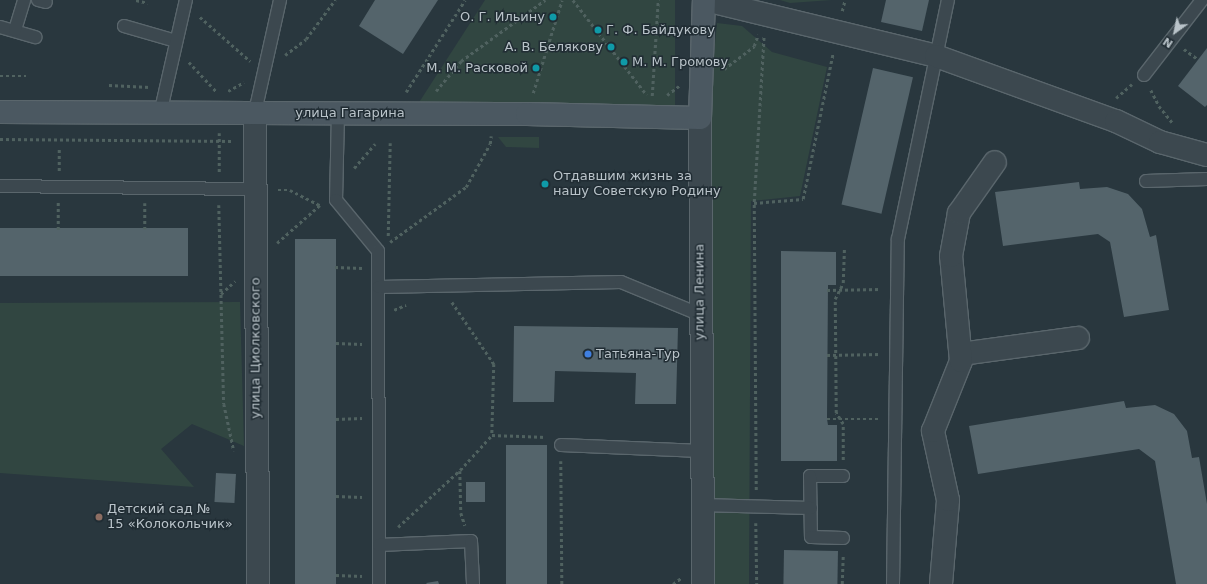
<!DOCTYPE html>
<html>
<head>
<meta charset="utf-8">
<style>
	body { margin:0 }
	#map { position:relative; width:1207px; height:584px; overflow:hidden; background:#29373e; font-family:"DejaVu Sans",sans-serif }
	div>[style] { position:absolute }
	.green>* { inset:0; background:#314641 }
	.building>* { inset:0; background:#54646b; transform-origin:0 0 }
	.path>* { height:2.5px; margin-top:-1.25px; transform-origin:0; background:repeating-linear-gradient(90deg,#506260 0 3px,transparent 0 6px) }
	.roads { filter:drop-shadow(1px 0 #5a666c) drop-shadow(-1px 0 #5a666c) drop-shadow(0 1px #5a666c) drop-shadow(0 -1px #5a666c) }
	.lane>* { height:12px; margin:-6px; padding:0 6px; transform-origin:6px; border-radius:6px; background:#3c484f }
	.street>* { height:22px; margin:-11px; padding:0 11px; transform-origin:11px; border-radius:11px; background:#3c484f }
	.secondary>* { height:22px; margin:-11px; padding:0 11px; transform-origin:11px; border-radius:11px; background:#4b5861 }
	.dots>* { width:11px; height:11px; translate:-50% -50%; box-sizing:border-box; border:2px solid #212d34; border-radius:50% }
	span { translate:-50% -50%; white-space:nowrap; text-align:center; line-height:1.15; -webkit-text-stroke:3px #212d34; paint-order:stroke }
	.poi-label { font-size:13px; color:#b9c3c9 }
	.right { translate:-100% -50%; text-align:right }
	.left { translate:0 -50%; text-align:left }
	.street-label { font-size:13px; color:#b9c3c9 }
	.north { position:absolute; left:1155px; top:12px; width:40px; height:40px; -webkit-text-stroke:3px #212d34; paint-order:stroke; rotate:213deg; font-size:11px; font-weight:700; line-height:16px; text-align:center; color:#b9c3c9 }
	.north::after { content:''; display:block; margin:auto; width:14px; height:18px; background:#b9c3c9; clip-path:polygon(50% 0,100% 100%,50% 72%,0 100%) }
</style>
</head>
<body>
<div id="map">
	<div class="green">
		<i style="clip-path:polygon(485px 0,675px 0,675px 110px,418px 104px)"></i>
		<i style="clip-path:polygon(780px 0,832px 0,790px 3px)"></i>
		<i style="clip-path:polygon(717px 23px,742px 26px,772px 52px,827px 67px,800px 196px,751px 201px,749px 584px,714px 584px,708px 118px)"></i>
		<i style="clip-path:polygon(498px 137px,539px 137px,539px 148px,506px 147px)"></i>
		<i style="clip-path:polygon(240px 302px,244px 446px,192px 424px,161px 449px,194px 487px,0 473px,0 303px)"></i>
	</div>
	<div class="building">
		<i style="clip-path:polygon(375px 0,438px 0,403px 54px,359px 26px)"></i>
		<i style="clip-path:polygon(886px 0,929px 0,922px 31px,881px 22px)"></i>
		<i style="clip-path:polygon(1207px 48px,1207px 105px,1205px 107px,1178px 86px)"></i>
		<i style="left:873px;top:68px;width:41px;height:140px;rotate:13deg"></i>
		<i style="clip-path:polygon(1079px 182px,1080px 189px,1107px 187px,1128px 194px,1142px 209px,1150px 237px,1156px 235px,1169px 310px,1124px 317px,1110px 242px,1098px 234px,1003px 246px,995px 192px)"></i>
		<i style="left:188px;top:228px;width:48px;height:188px;rotate:90deg"></i>
		<i style="left:295px;top:239px;width:41px;height:345px"></i>
		<i style="clip-path:polygon(781px 251px,836px 252px,836px 285px,828px 285px,827px 419px,828px 425px,837px 425px,837px 461px,781px 461px)"></i>
		<i style="clip-path:polygon(514px 326px,678px 328px,676px 404px,635px 404px,636px 373px,555px 371px,554px 402px,513px 402px)"></i>
		<i style="clip-path:polygon(1124px 401px,1126px 408px,1155px 405px,1174px 414px,1187px 431px,1192px 458px,1199px 457px,1207px 504px,1207px 584px,1176px 584px,1155px 461px,1139px 449px,978px 474px,969px 426px)"></i>
		<i style="left:506px;top:445px;width:41px;height:139px"></i>
		<i style="left:216px;top:473px;width:20px;height:29px;rotate:3deg"></i>
		<i style="left:466px;top:482px;width:19px;height:20px"></i>
		<i style="left:784px;top:550px;width:54px;height:34px;rotate:1deg"></i>
		<i style="clip-path:polygon(438px 581px,439px 584px,427px 584px,426px 583px)"></i>
	</div>
	<div class="path">
		<i style="left:136px;top:0;width:12px;rotate:14deg"></i>
		<i style="left:573px;top:0;width:120px;rotate:52.1deg"></i>
		<i style="left:842px;top:11px;width:11px;rotate:-75deg"></i>
		<i style="left:200px;top:17px;width:67px;rotate:41.3deg"></i>
		<i style="left:1184px;top:49px;width:17px;rotate:36deg"></i>
		<i style="left:285px;top:55px;width:26px;rotate:-37deg"></i>
		<i style="left:306px;top:39px;width:49px;rotate:-53.4deg"></i>
		<i style="left:189px;top:62px;width:41px;rotate:47deg"></i>
		<i style="left:724px;top:69px;width:38px;rotate:-37deg"></i>
		<i style="left:754px;top:46px;width:12px;rotate:-70deg"></i>
		<i style="left:0;top:76px;width:26px"></i>
		<i style="left:109px;top:85px;width:41px;rotate:2.8deg"></i>
		<i style="left:1151px;top:90px;width:18px;rotate:63deg"></i>
		<i style="left:1159px;top:106px;width:21px;rotate:51deg"></i>
		<i style="left:228px;top:91px;width:18px;rotate:-29deg"></i>
		<i style="left:436px;top:91px;width:39px;rotate:-50deg"></i>
		<i style="left:461px;top:61px;width:104px;rotate:-36deg"></i>
		<i style="left:406px;top:92px;width:109px;rotate:-57.3deg"></i>
		<i style="left:533px;top:93px;width:97px;rotate:-72.7deg"></i>
		<i style="left:667px;top:95px;width:15px;rotate:-37deg"></i>
		<i style="left:652px;top:96px;width:96px;rotate:-86.4deg"></i>
		<i style="left:1116px;top:98px;width:21px;rotate:-41deg"></i>
		<i style="left:0;top:139px;width:233px;rotate:0.5deg"></i>
		<i style="left:354px;top:168px;width:32px;rotate:-49deg"></i>
		<i style="left:59px;top:171px;width:24px;rotate:-90deg"></i>
		<i style="left:219px;top:172px;width:39px;rotate:-90deg"></i>
		<i style="left:278px;top:190px;width:12px"></i>
		<i style="left:290px;top:190px;width:35px;rotate:27deg"></i>
		<i style="left:754px;top:202px;width:166px;rotate:-86.6deg"></i>
		<i style="left:145px;top:203px;width:26px;rotate:90deg"></i>
		<i style="left:219px;top:205px;width:199px;rotate:88.6deg"></i>
		<i style="left:224px;top:404px;width:48px;rotate:78deg"></i>
		<i style="left:58px;top:230px;width:28px;rotate:-90deg"></i>
		<i style="left:388px;top:236px;width:93px;rotate:-88.8deg"></i>
		<i style="left:390px;top:242px;width:94px;rotate:-35.9deg"></i>
		<i style="left:466px;top:187px;width:49px;rotate:-60.8deg"></i>
		<i style="left:490px;top:144px;width:8px;rotate:-83deg"></i>
		<i style="left:277px;top:243px;width:57px;rotate:-41.5deg"></i>
		<i style="left:335px;top:267px;width:27px;rotate:2deg"></i>
		<i style="left:827px;top:290px;width:54px;rotate:-1.1deg"></i>
		<i style="left:221px;top:294px;width:19px;rotate:-43deg"></i>
		<i style="left:452px;top:302px;width:75px;rotate:55.9deg"></i>
		<i style="left:494px;top:364px;width:71px;rotate:91.6deg"></i>
		<i style="left:492px;top:435px;width:54px;rotate:2.1deg"></i>
		<i style="left:394px;top:310px;width:13px;rotate:-23deg"></i>
		<i style="left:336px;top:343px;width:26px;rotate:2deg"></i>
		<i style="left:827px;top:355px;width:54px;rotate:-1.1deg"></i>
		<i style="left:336px;top:419px;width:26px;rotate:-2deg"></i>
		<i style="left:827px;top:419px;width:52px"></i>
		<i style="left:843px;top:460px;width:36px;rotate:-90deg"></i>
		<i style="left:843px;top:424px;width:13px;rotate:-122deg"></i>
		<i style="left:836px;top:413px;width:114px;rotate:-90.5deg"></i>
		<i style="left:835px;top:299px;width:18px;rotate:-63deg"></i>
		<i style="left:843px;top:283px;width:36px;rotate:-88deg"></i>
		<i style="left:561px;top:461px;width:123px;rotate:89.5deg"></i>
		<i style="left:460px;top:471px;width:42px;rotate:88.6deg"></i>
		<i style="left:461px;top:513px;width:13px;rotate:72deg"></i>
		<i style="left:756px;top:490px;width:287px;rotate:-90.4deg"></i>
		<i style="left:754px;top:203px;width:49px;rotate:-4.7deg"></i>
		<i style="left:803px;top:199px;width:149px;rotate:-78.4deg"></i>
		<i style="left:336px;top:496px;width:26px;rotate:2deg"></i>
		<i style="left:756px;top:523px;width:61px;rotate:89.1deg"></i>
		<i style="left:398px;top:527px;width:84px;rotate:-42.6deg"></i>
		<i style="left:460px;top:470px;width:47px;rotate:-47.6deg"></i>
		<i style="left:336px;top:575px;width:26px;rotate:2deg"></i>
		<i style="left:673px;top:584px;width:10px;rotate:-37deg"></i>
		<i style="left:842px;top:584px;width:30px;rotate:-88deg"></i>
	</div>
	<div class="roads">
		<div class="lane">
			<i style="left:38px;top:0;width:8px;rotate:14deg"></i>
			<i style="left:124px;top:26px;width:54px;rotate:16.1deg"></i>
			<i style="left:0;top:27px;width:37px;rotate:16deg"></i>
			<i style="left:15px;top:30px;width:31px;rotate:-73deg"></i>
			<i style="left:1144px;top:75px;width:95px;rotate:-52.3deg"></i>
			<i style="left:255px;top:112px;width:115px;rotate:-77.4deg"></i>
			<i style="left:338px;top:113px;width:87px;rotate:91.3deg"></i>
			<i style="left:336px;top:200px;width:66px;rotate:50.5deg"></i>
			<i style="left:378px;top:251px;width:333px;rotate:89.8deg"></i>
			<i style="left:160px;top:114px;width:117px;rotate:-77.2deg"></i>
			<i style="left:1146px;top:181px;width:61px;rotate:-1.9deg"></i>
			<i style="left:0;top:186px;width:255px;rotate:0.7deg"></i>
			<i style="left:379px;top:287px;width:242px;rotate:-1.2deg"></i>
			<i style="left:621px;top:282px;width:87px;rotate:22.4deg"></i>
			<i style="left:561px;top:445px;width:140px;rotate:2.5deg"></i>
			<i style="left:843px;top:476px;width:33px;rotate:180deg"></i>
			<i style="left:810px;top:476px;width:61px;rotate:89.1deg"></i>
			<i style="left:811px;top:537px;width:32px;rotate:2deg"></i>
			<i style="left:701px;top:505px;width:110px;rotate:1.6deg"></i>
			<i style="left:379px;top:545px;width:92px;rotate:-2.5deg"></i>
			<i style="left:471px;top:541px;width:43px;rotate:87.3deg"></i>
			<i style="left:893px;top:584px;width:345px;rotate:-89.2deg"></i>
			<i style="left:898px;top:239px;width:244px;rotate:-78.2deg"></i>
		</div>
		<div class="street">
			<i style="left:705px;top:0;width:238px;rotate:13.6deg"></i>
			<i style="left:936px;top:56px;width:191px;rotate:19.9deg"></i>
			<i style="left:1116px;top:121px;width:49px;rotate:25.5deg"></i>
			<i style="left:1160px;top:142px;width:49px;rotate:15.5deg"></i>
			<i style="left:255px;top:112px;width:472px;rotate:89.6deg"></i>
			<i style="left:700px;top:118px;width:466px;rotate:89.6deg"></i>
			<i style="left:961px;top:354px;width:118px;rotate:-7.8deg"></i>
			<i style="left:941px;top:584px;width:84px;rotate:-85.2deg"></i>
			<i style="left:948px;top:500px;width:71px;rotate:-102.3deg"></i>
			<i style="left:933px;top:431px;width:75px;rotate:-68.2deg"></i>
			<i style="left:961px;top:361px;width:105px;rotate:-95.4deg"></i>
			<i style="left:951px;top:256px;width:44px;rotate:-79.5deg"></i>
			<i style="left:959px;top:213px;width:62px;rotate:-54.8deg"></i>
		</div>
		<div class="secondary">
			<i style="left:0;top:112px;width:527px;rotate:0.22deg"></i>
			<i style="left:527px;top:114px;width:173px;rotate:1.3deg"></i>
			<i style="left:700px;top:118px;width:118px;rotate:-88.1deg"></i>
		</div>
	</div>
	<div class="dots">
		<i style="left:553px;top:17px;background:#0f9aa8"></i>
		<i style="left:598px;top:30px;background:#0f9aa8"></i>
		<i style="left:611px;top:47px;background:#0f9aa8"></i>
		<i style="left:624px;top:62px;background:#0f9aa8"></i>
		<i style="left:536px;top:68px;background:#0f9aa8"></i>
		<i style="left:545px;top:184px;background:#0f9aa8"></i>
		<i style="left:588px;top:354px;background:#3f7fe0"></i>
		<i style="left:99px;top:517px;background:#8d6e63"></i>
	</div>
	<div class="poi-label">
		<span class="right" style="left:545px;top:17px">О. Г. Ильину</span>
		<span class="left" style="left:606px;top:30px">Г. Ф. Байдукову</span>
		<span class="right" style="left:603px;top:47px">А. В. Белякову</span>
		<span class="left" style="left:632px;top:62px">М. М. Громову</span>
		<span class="right" style="left:528px;top:68px">М. М. Расковой</span>
		<span class="left" style="left:553px;top:184px">Отдавшим жизнь за<br>нашу Советскую Родину</span>
		<span class="left" style="left:596px;top:354px">Татьяна-Тур</span>
		<span class="left" style="left:107px;top:517px">Детский сад №<br>15 «Колокольчик»</span>
	</div>
	<div class="street-label">
		<span style="left:350px;top:113px">улица Гагарина</span>
		<span style="left:700px;top:292px;rotate:-90deg">улица Ленина</span>
		<span style="left:256px;top:348px;rotate:-90deg">улица Циолковского</span>
	</div>
	<div class="north">N</div>
</div>
</body>
</html>
